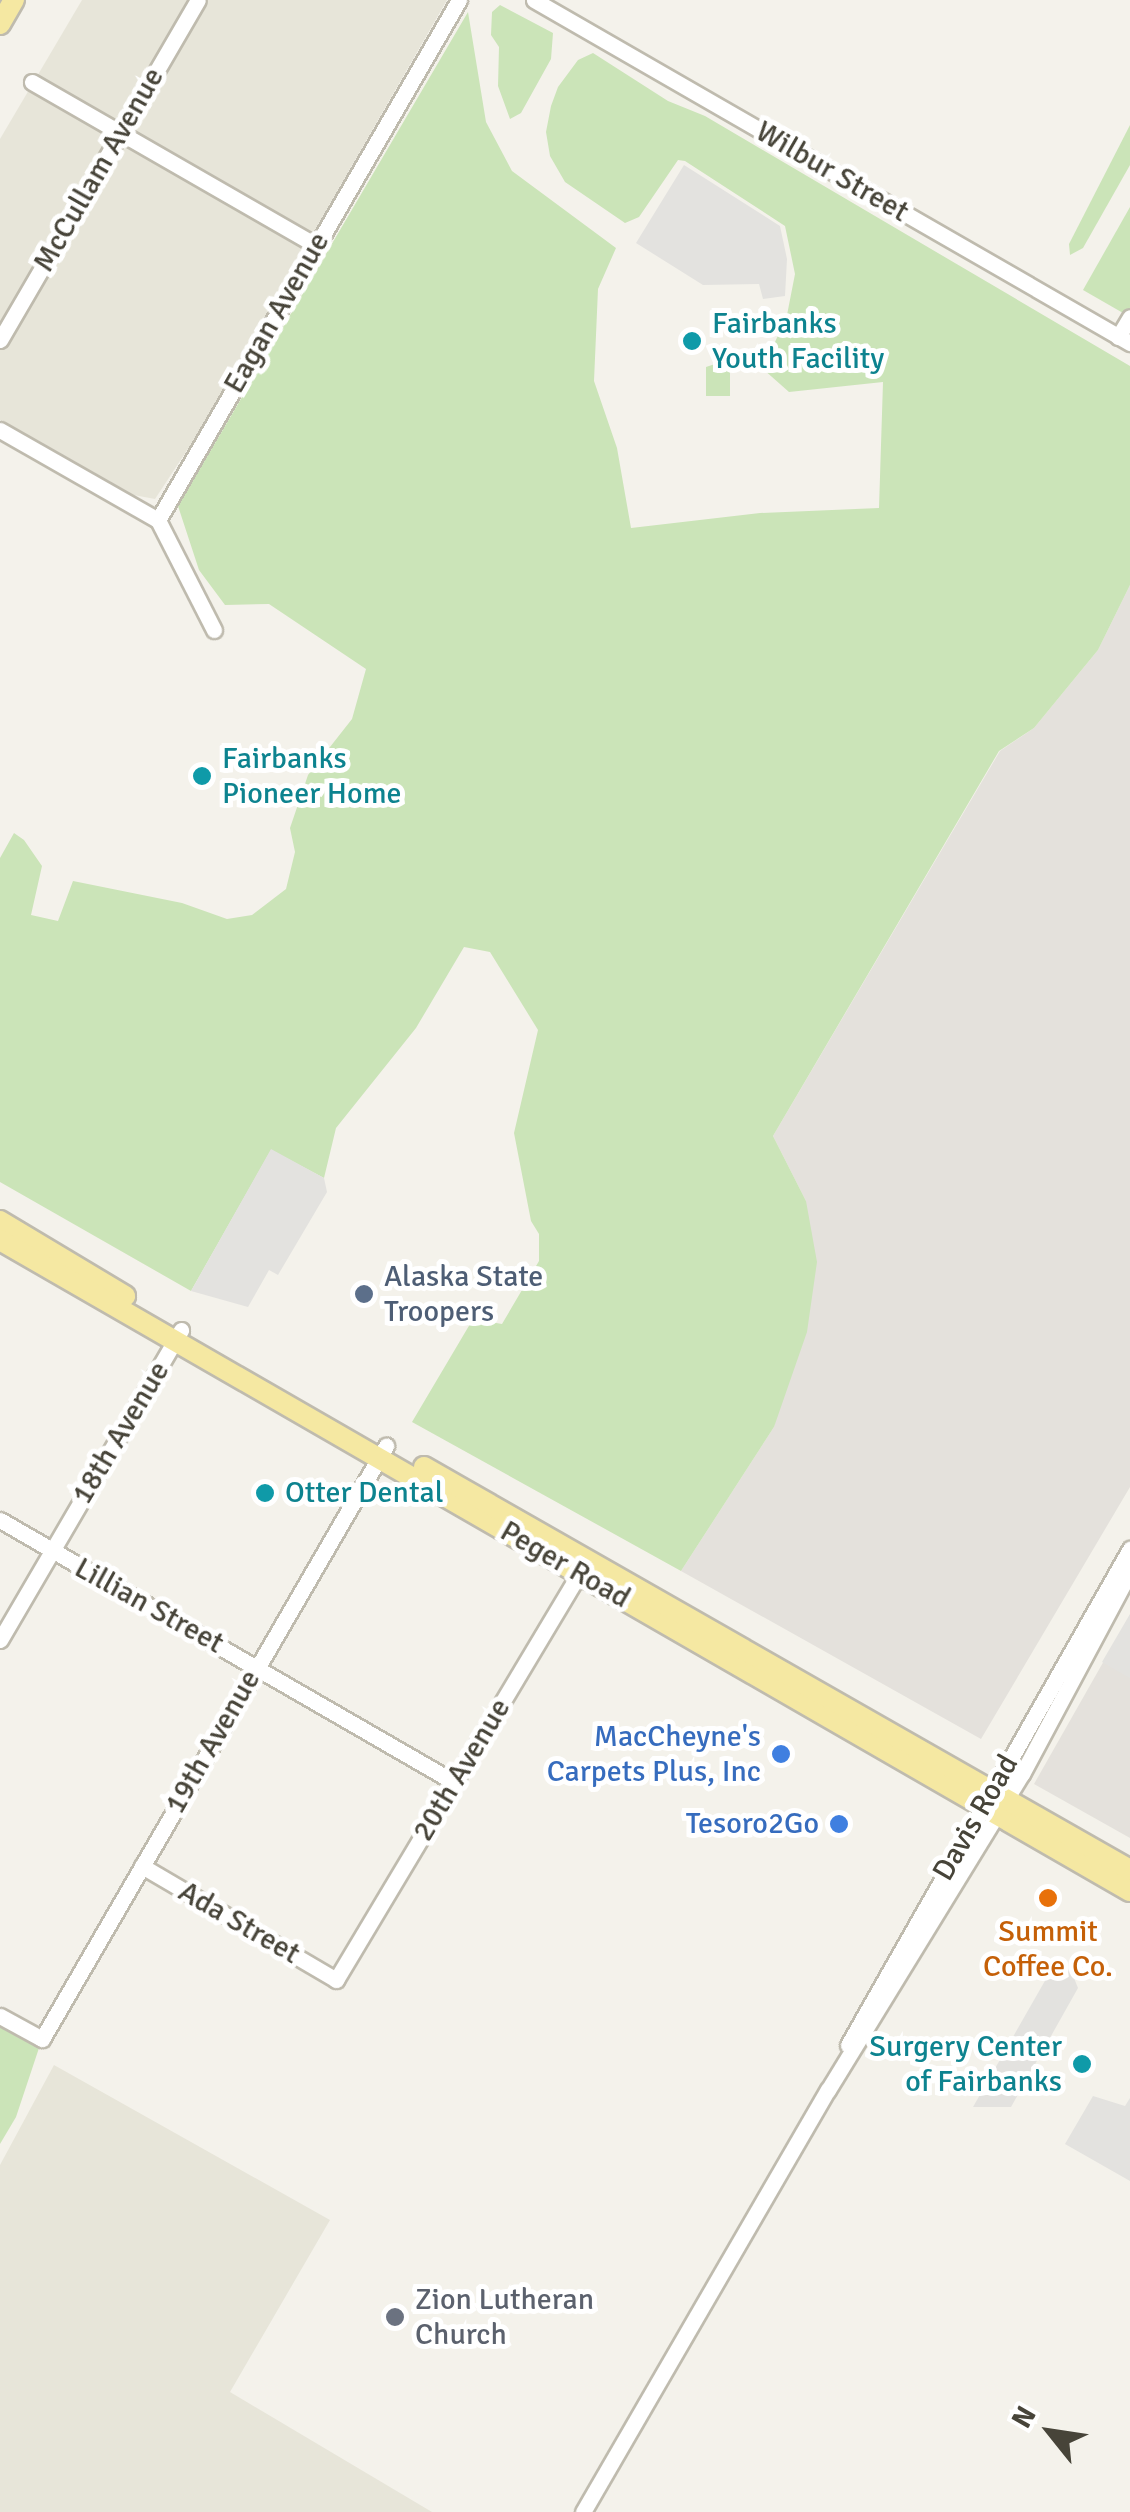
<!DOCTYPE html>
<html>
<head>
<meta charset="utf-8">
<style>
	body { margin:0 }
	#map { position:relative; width:1130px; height:2512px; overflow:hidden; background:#f4f2eb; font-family:Signika,sans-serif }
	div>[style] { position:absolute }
	.residential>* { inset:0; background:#e7e5d9 }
	.industrial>* { inset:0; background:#e4e1dc }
	.green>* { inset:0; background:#cbe4b8 }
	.parking>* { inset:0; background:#e3e2df }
	.roads { filter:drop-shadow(2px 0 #bfbbae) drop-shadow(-2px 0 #bfbbae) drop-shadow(0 2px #bfbbae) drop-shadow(0 -2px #bfbbae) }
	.minor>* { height:15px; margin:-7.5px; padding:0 7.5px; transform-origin:7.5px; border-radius:7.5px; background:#fff }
	.major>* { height:20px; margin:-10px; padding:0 10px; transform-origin:10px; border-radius:10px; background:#f5e8a2 }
	.dots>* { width:28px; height:28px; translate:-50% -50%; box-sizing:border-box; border:5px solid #fff; border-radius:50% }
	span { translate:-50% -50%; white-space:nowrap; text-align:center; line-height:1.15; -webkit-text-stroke:10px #fff; paint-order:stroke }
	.street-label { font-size:30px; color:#474439 }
	.culture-label { font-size:30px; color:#0d838f }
	.left { translate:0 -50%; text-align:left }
	.right { translate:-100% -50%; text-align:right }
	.service-label { font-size:30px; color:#4e5e75 }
	.shop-label { font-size:30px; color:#366cbe }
	.food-label { font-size:30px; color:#c56008 }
	.worship-label { font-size:30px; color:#5b616d }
	.north { position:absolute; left:1000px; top:2382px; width:100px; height:100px; -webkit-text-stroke:8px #fff; paint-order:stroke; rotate:300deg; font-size:28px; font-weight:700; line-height:40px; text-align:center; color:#474439 }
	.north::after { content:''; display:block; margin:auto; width:35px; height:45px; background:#474439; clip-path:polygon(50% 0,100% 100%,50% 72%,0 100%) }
</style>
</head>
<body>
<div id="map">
	<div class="residential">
		<i style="clip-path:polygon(82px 0,447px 0,199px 432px,155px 499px,123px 493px,0 420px,0 139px)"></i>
		<i style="clip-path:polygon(54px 2065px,330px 2220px,230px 2392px,432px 2512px,0 2512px,0 2165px)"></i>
	</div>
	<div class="industrial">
		<i style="clip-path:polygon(1130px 585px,1130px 1487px,981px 1739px,681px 1571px,774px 1427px,806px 1201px,773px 1136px,1000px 751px,1034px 728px,1098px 650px)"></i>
		<i style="clip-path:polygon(1130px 1615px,1130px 1838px,1034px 1784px)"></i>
	</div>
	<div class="green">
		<i style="clip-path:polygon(500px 5px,553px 33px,551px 59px,521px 113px,510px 119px,498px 86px,499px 47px,491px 35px,492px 12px)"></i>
		<i style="clip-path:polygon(468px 12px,486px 122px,512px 171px,616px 248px,598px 289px,594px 381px,617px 448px,631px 528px,760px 513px,879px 508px,883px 382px,789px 392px,763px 369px,787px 315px,795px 274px,785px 226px,685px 161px,678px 160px,639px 217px,625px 223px,565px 182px,550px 156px,546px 132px,551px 106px,558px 87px,578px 60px,593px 53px,668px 101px,705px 116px,1130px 366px,1130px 585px,1098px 650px,1034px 728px,999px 751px,773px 1136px,806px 1201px,817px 1262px,807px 1332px,774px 1427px,681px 1571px,412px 1422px,473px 1319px,502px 1324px,539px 1261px,539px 1234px,531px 1221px,514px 1133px,538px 1030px,490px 952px,464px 947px,416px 1028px,336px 1128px,324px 1178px,271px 1150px,191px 1291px,0 1182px,0 858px,14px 833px,24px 840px,42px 866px,31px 915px,58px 921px,73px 881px,182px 903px,227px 919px,252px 915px,286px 889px,295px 852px,290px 828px,308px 775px,352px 719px,366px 669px,269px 604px,225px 605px,199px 570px,178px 506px)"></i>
		<i style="clip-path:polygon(1130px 125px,1130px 165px,1083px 248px,1070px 255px,1069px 244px)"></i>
		<i style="clip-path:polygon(1130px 207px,1130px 317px,1083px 290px)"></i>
		<i style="clip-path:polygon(715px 364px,730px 367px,730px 396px,706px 396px,706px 367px)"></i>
		<i style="clip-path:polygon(0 2019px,42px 2039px,16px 2117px,0 2144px)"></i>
	</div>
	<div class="parking">
		<i style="clip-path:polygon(684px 165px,780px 226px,787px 259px,785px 296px,763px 299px,759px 284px,703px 285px,636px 243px)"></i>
		<i style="clip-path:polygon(271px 1149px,324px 1178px,327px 1192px,278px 1275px,269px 1270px,248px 1307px,191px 1291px)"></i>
		<i style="clip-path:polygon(1130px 1614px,1130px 1678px,1102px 1662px)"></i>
		<i style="clip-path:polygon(1058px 1958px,1068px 1963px,1078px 1988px,1011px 2107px,973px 2107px)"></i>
		<i style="clip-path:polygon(1093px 2096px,1125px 2106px,1130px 2098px,1130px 2181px,1065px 2144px)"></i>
	</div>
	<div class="roads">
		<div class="minor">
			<i style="left:534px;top:0;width:688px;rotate:29.92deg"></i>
			<i style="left:32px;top:82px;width:327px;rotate:29.9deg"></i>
			<i style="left:1118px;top:337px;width:23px;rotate:-59deg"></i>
			<i style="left:0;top:340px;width:393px;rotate:-59.8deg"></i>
			<i style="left:0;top:430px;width:182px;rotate:29.7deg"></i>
			<i style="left:214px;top:630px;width:123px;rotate:-117deg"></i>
			<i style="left:158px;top:520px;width:601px;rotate:-59.94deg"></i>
			<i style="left:0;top:1520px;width:524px;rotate:29.99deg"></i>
			<i style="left:0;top:1640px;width:359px;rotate:-59.7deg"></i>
			<i style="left:142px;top:1866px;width:225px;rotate:30.4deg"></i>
			<i style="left:336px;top:1980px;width:480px;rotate:-59.1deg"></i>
			<i style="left:0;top:2016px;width:48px;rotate:28.7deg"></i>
			<i style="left:42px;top:2039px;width:686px;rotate:-59.88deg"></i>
			<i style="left:848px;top:2045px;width:571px;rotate:-60.38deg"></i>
			<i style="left:583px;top:2512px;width:488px;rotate:-59.9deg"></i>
			<i style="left:828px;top:2090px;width:371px;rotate:-58.5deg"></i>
			<i style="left:1022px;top:1774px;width:229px;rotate:-61.9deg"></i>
		</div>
		<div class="major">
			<i style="left:0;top:24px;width:28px;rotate:-60deg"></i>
			<i style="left:0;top:1221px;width:146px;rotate:31deg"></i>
			<i style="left:0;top:1240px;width:1304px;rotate:29.95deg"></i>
			<i style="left:424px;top:1467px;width:813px;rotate:29.72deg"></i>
		</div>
	</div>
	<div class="dots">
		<i style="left:692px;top:341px;background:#0f9aa8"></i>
		<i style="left:202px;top:776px;background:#0f9aa8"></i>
		<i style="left:364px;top:1294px;background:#5c6f8a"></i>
		<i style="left:265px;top:1493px;background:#0f9aa8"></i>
		<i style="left:781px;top:1754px;background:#3f7fe0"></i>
		<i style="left:839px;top:1824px;background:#3f7fe0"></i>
		<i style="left:1048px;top:1898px;background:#e8710a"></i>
		<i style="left:1082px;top:2064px;background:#0f9aa8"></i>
		<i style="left:395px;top:2317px;background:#6b7280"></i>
	</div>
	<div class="street-label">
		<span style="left:99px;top:170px;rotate:-60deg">McCullam Avenue</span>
		<span style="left:832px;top:172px;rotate:30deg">Wilbur Street</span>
		<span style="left:277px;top:313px;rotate:-60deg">Eagan Avenue</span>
		<span style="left:121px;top:1433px;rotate:-59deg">18th Avenue</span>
		<span style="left:565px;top:1565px;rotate:30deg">Peger Road</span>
		<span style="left:149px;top:1606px;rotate:29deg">Lillian Street</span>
		<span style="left:213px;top:1742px;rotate:-60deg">19th Avenue</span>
		<span style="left:462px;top:1770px;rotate:-59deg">20th Avenue</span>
		<span style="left:976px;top:1818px;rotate:-60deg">Davis Road</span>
		<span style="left:239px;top:1923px;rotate:30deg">Ada Street</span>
	</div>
	<div class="culture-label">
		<span class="left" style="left:712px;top:341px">Fairbanks<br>Youth Facility</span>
		<span class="left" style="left:222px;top:776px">Fairbanks<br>Pioneer Home</span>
		<span class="left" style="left:285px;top:1493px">Otter Dental</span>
		<span class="right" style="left:1062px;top:2064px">Surgery Center<br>of Fairbanks</span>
	</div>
	<div class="service-label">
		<span class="left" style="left:384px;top:1294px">Alaska State<br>Troopers</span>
	</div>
	<div class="shop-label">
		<span class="right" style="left:761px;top:1754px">MacCheyne's<br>Carpets Plus, Inc</span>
		<span class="right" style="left:819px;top:1824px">Tesoro2Go</span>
	</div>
	<div class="food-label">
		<span style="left:1048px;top:1949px">Summit<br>Coffee Co.</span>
	</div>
	<div class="worship-label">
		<span class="left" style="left:415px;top:2317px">Zion Lutheran<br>Church</span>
	</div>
	<div class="north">N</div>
</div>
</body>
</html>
